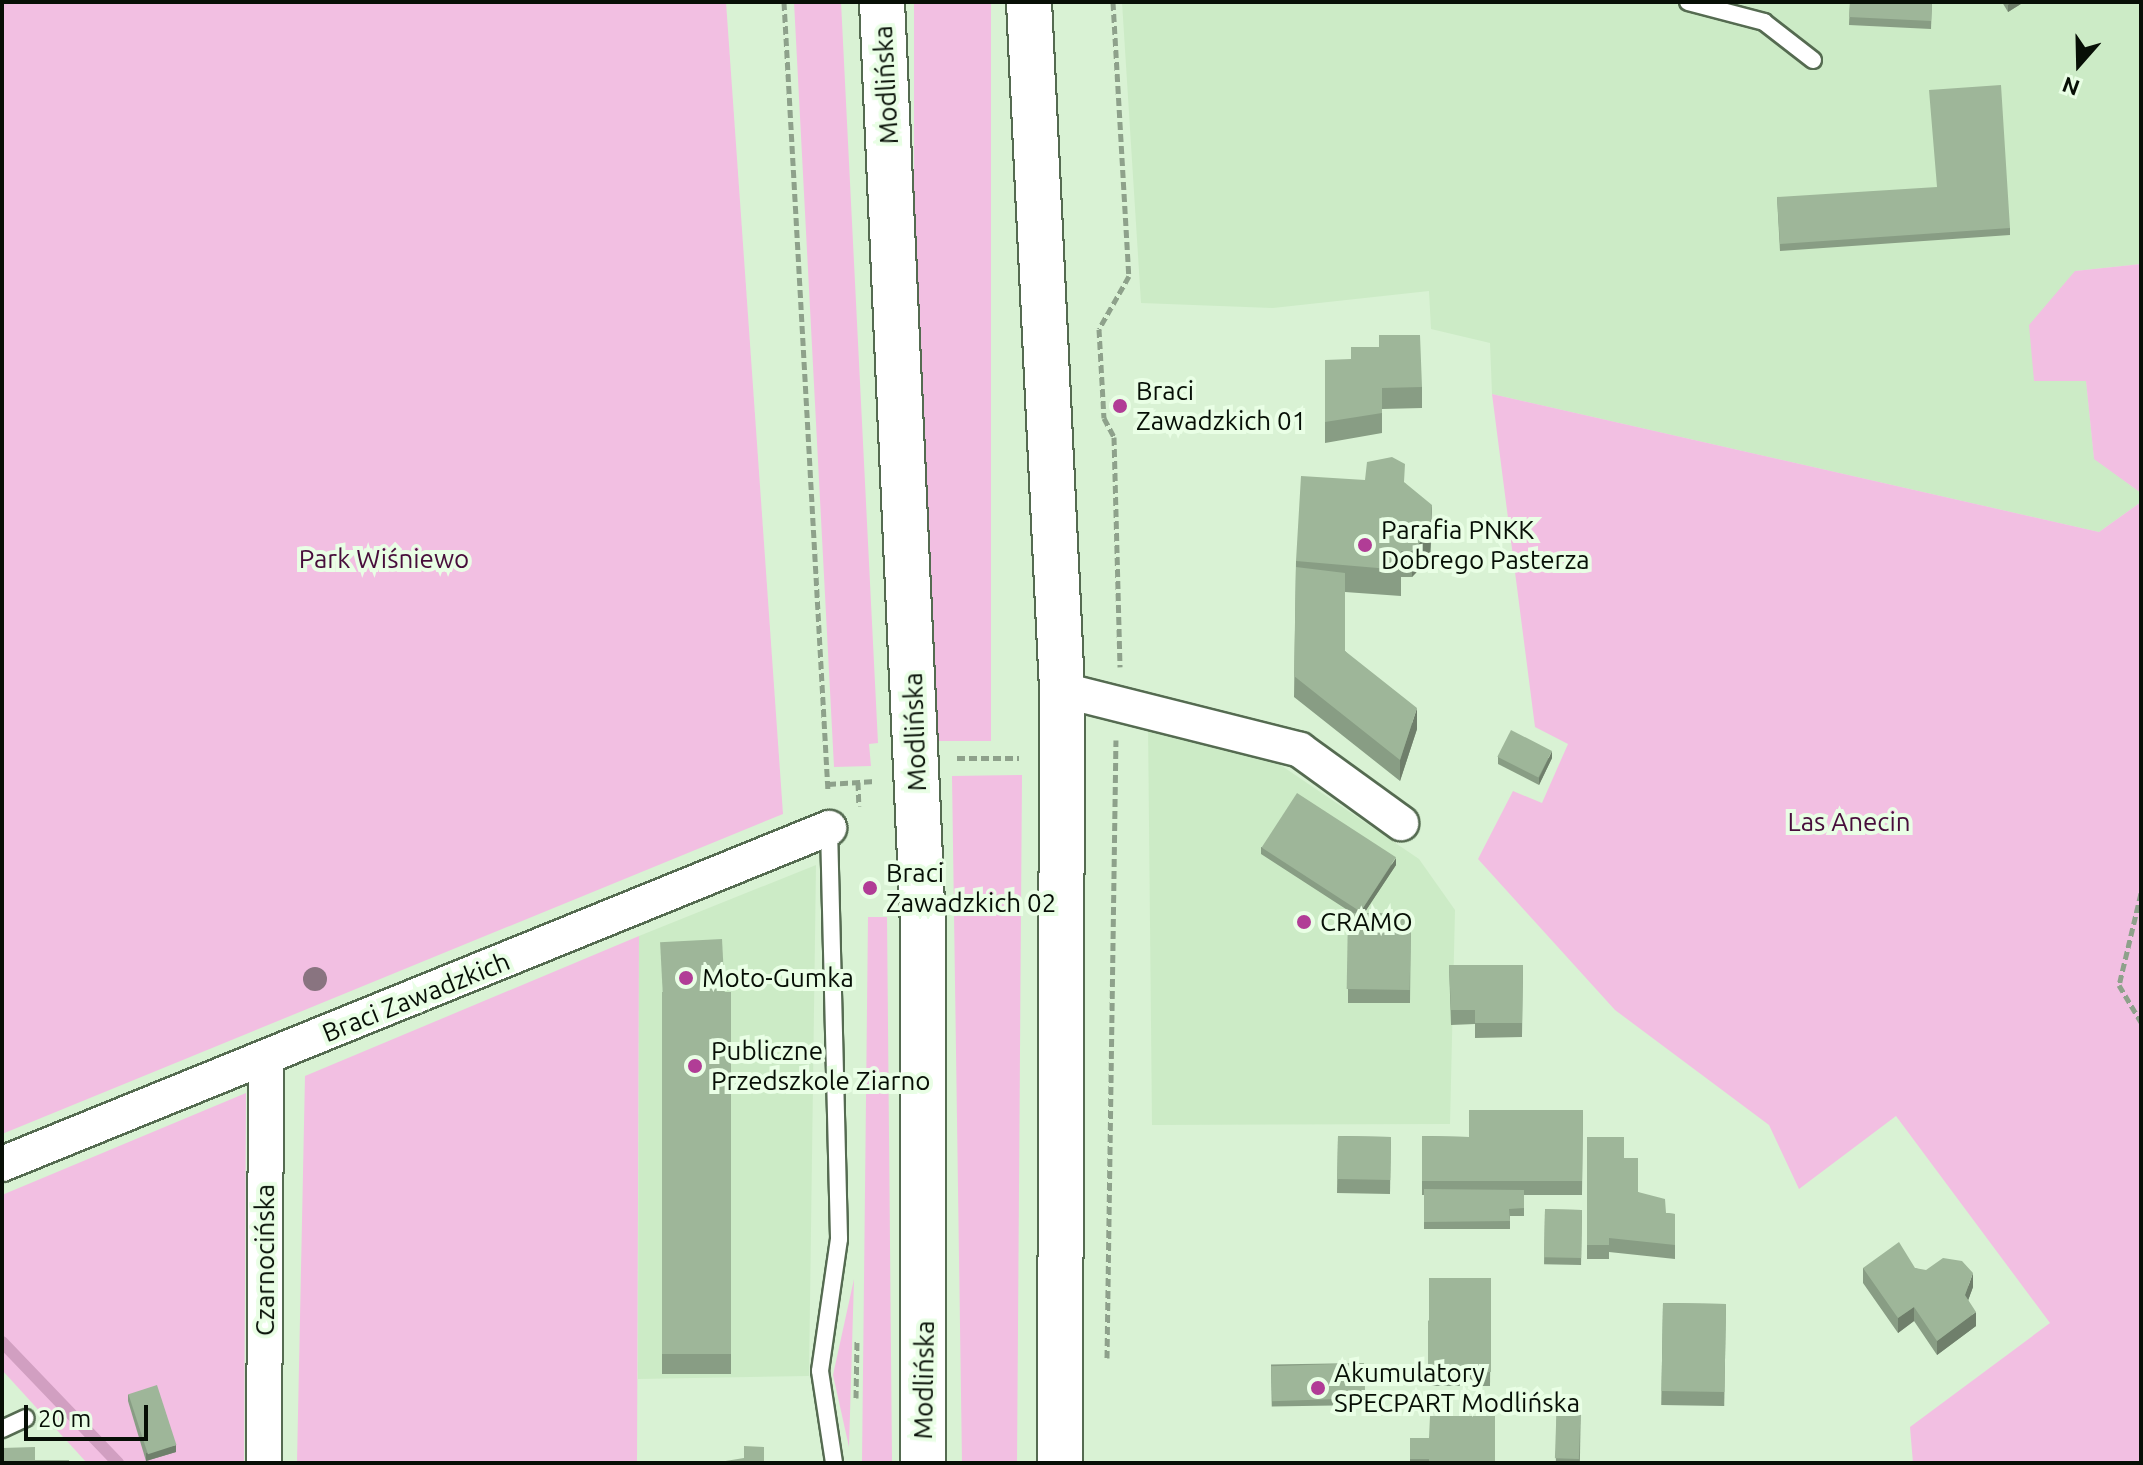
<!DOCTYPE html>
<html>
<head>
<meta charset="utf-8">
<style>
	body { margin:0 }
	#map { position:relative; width:2143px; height:1465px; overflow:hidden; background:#d9f2d4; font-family:Ubuntu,sans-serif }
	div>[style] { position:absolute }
	.built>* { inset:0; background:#ccebc6 }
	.green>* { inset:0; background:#f2bfe2; transform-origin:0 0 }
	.stream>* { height:12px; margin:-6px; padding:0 6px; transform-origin:6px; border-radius:6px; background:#d19fc1 }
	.path>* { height:5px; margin-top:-2.5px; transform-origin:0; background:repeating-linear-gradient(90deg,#8ea18b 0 8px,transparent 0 12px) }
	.roads { filter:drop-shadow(2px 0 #556b51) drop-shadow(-2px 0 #556b51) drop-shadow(0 2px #556b51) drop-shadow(0 -2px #556b51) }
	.lane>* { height:16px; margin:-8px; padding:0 8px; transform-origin:8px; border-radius:8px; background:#fff }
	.street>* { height:34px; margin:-17px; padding:0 17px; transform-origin:17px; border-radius:17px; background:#fff }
	.primary>* { height:44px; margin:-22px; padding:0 22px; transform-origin:22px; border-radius:22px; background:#fff }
	.trees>* { width:24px; height:24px; margin:-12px; border-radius:50%; background:#897480 }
	.wall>* { inset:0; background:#889d84; transform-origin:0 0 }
	.shaded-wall>* { inset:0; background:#6f7f6b }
	.building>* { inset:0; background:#9eb699; transform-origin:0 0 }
	.dots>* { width:22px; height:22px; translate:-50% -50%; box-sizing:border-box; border:4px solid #e9fee5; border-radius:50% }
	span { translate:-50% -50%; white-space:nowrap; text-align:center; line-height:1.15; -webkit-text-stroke:8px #e9fee5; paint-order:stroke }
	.street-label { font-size:26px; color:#070f06 }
	.poi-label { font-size:26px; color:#070f06 }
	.left { translate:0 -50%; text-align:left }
	.park-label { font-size:26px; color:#480d3b }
	.frame { position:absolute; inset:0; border:4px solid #070f06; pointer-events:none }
	.north { position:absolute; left:2039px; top:24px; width:80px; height:80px; -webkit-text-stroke:6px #e9fee5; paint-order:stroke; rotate:200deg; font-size:22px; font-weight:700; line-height:32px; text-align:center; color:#070f06 }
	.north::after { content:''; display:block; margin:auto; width:28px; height:36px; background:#070f06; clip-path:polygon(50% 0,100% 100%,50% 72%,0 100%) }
	.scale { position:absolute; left:24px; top:1405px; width:124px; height:36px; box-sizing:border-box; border:4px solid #070f06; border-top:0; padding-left:10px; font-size:24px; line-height:28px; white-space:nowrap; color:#070f06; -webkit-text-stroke:6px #e9fee5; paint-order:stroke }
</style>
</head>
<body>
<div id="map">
	<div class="built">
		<i style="clip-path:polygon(1122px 2px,2141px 2px,2141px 264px,2075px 271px,2094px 458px,2141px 493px,2141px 502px,2099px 532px,1492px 394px,1490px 343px,1431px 329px,1429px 291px,1273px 308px,1141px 303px)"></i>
		<i style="clip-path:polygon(1148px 723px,1279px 764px,1419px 859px,1455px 910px,1450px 1124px,1152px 1125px)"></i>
		<i style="clip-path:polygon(816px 865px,809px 1376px,638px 1379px,639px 936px)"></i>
	</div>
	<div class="green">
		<i style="clip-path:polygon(2px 2px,726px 2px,783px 814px,2px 1134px)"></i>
		<i style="clip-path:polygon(794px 2px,841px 2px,878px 743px,869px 744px,871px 766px,834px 767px)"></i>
		<i style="left:914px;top:2px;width:77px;height:739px"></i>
		<i style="clip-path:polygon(2141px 264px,2141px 493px,2094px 459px,2086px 381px,2034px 381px,2029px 325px,2075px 271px)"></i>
		<i style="clip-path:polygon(1492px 394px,2099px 532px,2141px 502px,2141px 1463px,1913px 1463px,1910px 1427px,2050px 1323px,1896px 1116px,1799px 1189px,1769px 1125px,1615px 1010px,1478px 859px,1513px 791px,1542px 803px,1568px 744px,1535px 727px)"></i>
		<i style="clip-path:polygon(1022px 775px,1017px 1463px,962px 1463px,952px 776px)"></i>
		<i style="clip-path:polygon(868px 917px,887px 917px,892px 1463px,862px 1463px)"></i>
		<i style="clip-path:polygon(639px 936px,637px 1463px,297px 1463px,305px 1076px)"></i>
		<i style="clip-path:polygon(246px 1093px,244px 1463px,87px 1463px,2px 1370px,2px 1195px)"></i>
		<i style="clip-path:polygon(854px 1279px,849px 1447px,833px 1375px)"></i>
	</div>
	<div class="stream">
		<i style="left:2px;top:1342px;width:168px;rotate:46.2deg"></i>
	</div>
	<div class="path">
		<i style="left:784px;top:2px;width:790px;rotate:86.81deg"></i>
		<i style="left:1113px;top:2px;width:274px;rotate:86.7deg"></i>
		<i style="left:1129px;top:276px;width:61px;rotate:119.5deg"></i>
		<i style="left:1099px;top:329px;width:89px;rotate:86.8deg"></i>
		<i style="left:1104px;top:418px;width:21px;rotate:62deg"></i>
		<i style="left:1114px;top:437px;width:230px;rotate:88.5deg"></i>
		<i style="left:957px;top:758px;width:62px"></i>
		<i style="left:858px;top:782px;width:24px;rotate:88deg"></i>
		<i style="left:828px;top:784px;width:47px;rotate:-3.7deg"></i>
		<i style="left:2141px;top:893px;width:95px;rotate:103.4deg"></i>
		<i style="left:2119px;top:985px;width:43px;rotate:59.3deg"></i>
		<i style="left:1107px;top:1358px;width:618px;rotate:-89.17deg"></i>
		<i style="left:856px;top:1398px;width:58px;rotate:-89deg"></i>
	</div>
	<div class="roads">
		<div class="lane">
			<i style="left:1688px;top:2px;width:79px;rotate:14.7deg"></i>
			<i style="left:1764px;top:22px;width:62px;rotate:37.8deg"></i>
			<i style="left:829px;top:828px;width:411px;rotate:88.6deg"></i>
			<i style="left:839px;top:1239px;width:133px;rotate:98.2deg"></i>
			<i style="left:820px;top:1371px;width:93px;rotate:81.3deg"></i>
			<i style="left:2px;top:1429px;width:26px;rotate:-25deg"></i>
		</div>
		<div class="street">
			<i style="left:1062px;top:690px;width:245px;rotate:14.1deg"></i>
			<i style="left:1300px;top:750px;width:125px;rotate:35.9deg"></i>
			<i style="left:2px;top:1164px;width:893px;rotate:-22.11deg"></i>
			<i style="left:264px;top:1463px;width:405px;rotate:-89.7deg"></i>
		</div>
		<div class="primary">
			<i style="left:882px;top:2px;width:924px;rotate:87.46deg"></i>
			<i style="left:923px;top:925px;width:538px;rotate:90deg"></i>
			<i style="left:1029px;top:2px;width:689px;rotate:87.25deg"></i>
			<i style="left:1062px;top:690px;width:773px;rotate:90.15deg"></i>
		</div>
	</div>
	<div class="trees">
		<i style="left:315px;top:979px"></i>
	</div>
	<div class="wall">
		<i style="clip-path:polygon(1850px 2px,1932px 2px,1931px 29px,1849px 25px)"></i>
		<i style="clip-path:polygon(2002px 2px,2024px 2px,2008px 12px)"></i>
		<i style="clip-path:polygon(1777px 197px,2010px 228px,2010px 235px,1780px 251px)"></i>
		<i style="clip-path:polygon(1325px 360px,1422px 387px,1422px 408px,1382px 409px,1382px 433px,1325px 443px)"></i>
		<i style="clip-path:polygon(1405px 483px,1432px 531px,1430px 558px,1412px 577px,1401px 577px,1401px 596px,1345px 592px,1345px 651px,1417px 729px,1400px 781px,1294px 697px,1296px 561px)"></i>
		<i style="clip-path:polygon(1498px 757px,1552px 758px,1539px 785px,1498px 764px)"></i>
		<i style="clip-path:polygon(1261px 847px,1396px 865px,1364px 913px,1411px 914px,1410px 1003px,1348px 1003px,1348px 913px,1352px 913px,1261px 854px)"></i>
		<i style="clip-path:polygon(1449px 965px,1523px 965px,1522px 1037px,1475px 1038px,1475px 1024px,1451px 1025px)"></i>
		<i style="left:731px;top:992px;width:382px;height:69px;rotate:90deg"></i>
		<i style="clip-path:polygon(1583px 1110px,1582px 1195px,1524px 1195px,1524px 1216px,1510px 1216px,1510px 1229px,1424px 1229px,1424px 1195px,1422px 1195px,1422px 1136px,1469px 1137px)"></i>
		<i style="left:1338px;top:1136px;width:53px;height:57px;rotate:1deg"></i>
		<i style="clip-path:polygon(1587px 1137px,1624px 1158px,1638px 1192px,1666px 1213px,1675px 1214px,1675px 1259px,1609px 1252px,1609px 1259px,1587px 1259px)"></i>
		<i style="left:1582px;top:1210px;width:55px;height:37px;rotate:91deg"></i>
		<i style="clip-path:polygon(1863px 1268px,1915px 1268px,1973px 1287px,1968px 1300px,1976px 1326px,1937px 1355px,1914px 1321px,1898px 1333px,1863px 1283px)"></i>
		<i style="clip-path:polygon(1491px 1278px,1490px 1386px,1429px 1386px,1428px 1321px)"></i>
		<i style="left:1663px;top:1303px;width:63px;height:102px;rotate:1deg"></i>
		<i style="left:1364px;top:1363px;width:42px;height:93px;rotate:89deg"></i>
		<i style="clip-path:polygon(128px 1394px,176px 1452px,146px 1461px,128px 1401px)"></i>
		<i style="left:1581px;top:1398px;width:65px;height:24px;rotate:91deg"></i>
		<i style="clip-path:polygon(1410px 1438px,1495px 1463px,1410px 1463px)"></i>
	</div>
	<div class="shaded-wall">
		<i style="clip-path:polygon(2012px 2px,2024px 2px,2008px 12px,2008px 5px)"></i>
		<i style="clip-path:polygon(1432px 505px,1430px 558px,1412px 577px,1412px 551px)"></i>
		<i style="clip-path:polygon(1417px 708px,1417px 729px,1400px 781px,1400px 760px)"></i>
		<i style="clip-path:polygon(1552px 751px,1552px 758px,1539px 785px,1539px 778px)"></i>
		<i style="clip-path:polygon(1396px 858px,1396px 865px,1361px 918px,1361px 911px)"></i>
		<i style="clip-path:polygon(1973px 1273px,1973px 1287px,1965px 1309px,1965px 1295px)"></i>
		<i style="clip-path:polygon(1914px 1307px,1914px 1321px,1898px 1333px,1898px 1318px)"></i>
		<i style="clip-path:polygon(1976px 1312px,1976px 1326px,1937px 1355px,1937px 1341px)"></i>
		<i style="clip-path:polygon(176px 1445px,176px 1452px,146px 1461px,146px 1453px)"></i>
	</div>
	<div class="building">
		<i style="clip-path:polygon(1850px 2px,1932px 2px,1931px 21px,1849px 17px)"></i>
		<i style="clip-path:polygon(2001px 85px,2010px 228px,1780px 244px,1777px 197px,1937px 187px,1929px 90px)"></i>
		<i style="clip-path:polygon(1379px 335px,1420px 335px,1422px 387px,1382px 388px,1382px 413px,1325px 422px,1325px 360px,1351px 359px,1351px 347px,1379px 347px)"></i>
		<i style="clip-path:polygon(1392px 457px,1405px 464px,1404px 482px,1432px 505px,1430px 532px,1412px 551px,1401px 551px,1401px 570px,1296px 561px,1301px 476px,1365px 480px,1367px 462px)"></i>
		<i style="clip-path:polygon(1296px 567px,1345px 573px,1345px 651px,1417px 708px,1400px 760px,1294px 676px)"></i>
		<i style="left:1511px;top:730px;width:46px;height:30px;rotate:27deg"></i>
		<i style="left:1297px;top:793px;width:118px;height:65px;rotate:33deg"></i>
		<i style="left:1348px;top:913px;width:63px;height:76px;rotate:1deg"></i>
		<i style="left:722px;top:939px;width:53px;height:62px;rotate:87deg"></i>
		<i style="clip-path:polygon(1449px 965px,1523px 965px,1522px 1023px,1475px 1023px,1475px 1010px,1451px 1010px)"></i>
		<i style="left:731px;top:992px;width:362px;height:69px;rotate:90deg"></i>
		<i style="clip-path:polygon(1469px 1110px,1583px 1110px,1582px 1181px,1422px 1181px,1422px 1136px,1469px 1137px)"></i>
		<i style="left:1338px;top:1136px;width:53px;height:43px;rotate:1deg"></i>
		<i style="clip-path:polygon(1587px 1137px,1624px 1137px,1624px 1158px,1638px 1158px,1638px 1192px,1665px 1199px,1666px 1213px,1675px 1214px,1675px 1245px,1609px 1238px,1609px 1245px,1587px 1245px)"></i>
		<i style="clip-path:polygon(1424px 1189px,1524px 1190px,1524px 1208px,1509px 1209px,1510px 1221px,1424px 1222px)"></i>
		<i style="left:1582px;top:1210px;width:48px;height:37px;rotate:91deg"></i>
		<i style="clip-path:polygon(1899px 1242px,1915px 1268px,1926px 1270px,1943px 1258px,1962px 1261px,1973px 1273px,1965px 1295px,1976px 1312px,1937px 1341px,1914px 1307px,1898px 1318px,1863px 1268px)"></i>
		<i style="clip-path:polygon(1429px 1278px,1491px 1278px,1491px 1328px,1491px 1321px,1429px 1321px)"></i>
		<i style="left:1663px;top:1303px;width:63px;height:88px;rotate:1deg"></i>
		<i style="left:1428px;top:1321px;width:63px;height:51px"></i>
		<i style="left:1364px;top:1363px;width:35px;height:93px;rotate:88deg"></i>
		<i style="left:157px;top:1385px;width:63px;height:30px;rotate:72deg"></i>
		<i style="left:1581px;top:1398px;width:61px;height:24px;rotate:92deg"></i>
		<i style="clip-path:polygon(1430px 1416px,1495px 1416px,1495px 1463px,1429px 1463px,1429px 1459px,1410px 1459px,1410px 1438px,1429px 1438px)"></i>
		<i style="clip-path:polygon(744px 1446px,764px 1447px,764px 1463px,713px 1463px,744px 1458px)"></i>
		<i style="clip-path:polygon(35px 1447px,35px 1460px,69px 1460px,69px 1463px,2px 1463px,2px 1448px)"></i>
	</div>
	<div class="dots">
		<i style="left:1120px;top:406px;background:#b13d96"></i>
		<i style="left:1365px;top:545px;background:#b13d96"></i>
		<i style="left:870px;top:888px;background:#b13d96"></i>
		<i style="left:1304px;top:922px;background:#b13d96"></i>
		<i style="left:686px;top:978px;background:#b13d96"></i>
		<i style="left:695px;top:1066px;background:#b13d96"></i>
		<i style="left:1318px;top:1388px;background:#b13d96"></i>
	</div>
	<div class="street-label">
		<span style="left:886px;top:85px;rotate:-93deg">Modlińska</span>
		<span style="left:915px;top:732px;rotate:-92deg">Modlińska</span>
		<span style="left:416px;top:997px;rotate:-22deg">Braci Zawadzkich</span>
		<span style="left:265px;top:1260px;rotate:-90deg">Czarnocińska</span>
		<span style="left:924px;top:1380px;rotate:-89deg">Modlińska</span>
	</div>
	<div class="poi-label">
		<span class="left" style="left:1136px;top:406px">Braci<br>Zawadzkich 01</span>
		<span class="left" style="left:1381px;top:545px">Parafia PNKK<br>Dobrego Pasterza</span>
		<span class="left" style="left:886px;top:888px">Braci<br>Zawadzkich 02</span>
		<span class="left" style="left:1320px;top:922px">CRAMO</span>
		<span class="left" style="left:702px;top:978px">Moto-Gumka</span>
		<span class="left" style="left:711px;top:1066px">Publiczne<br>Przedszkole Ziarno</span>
		<span class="left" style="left:1334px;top:1388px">Akumulatory<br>SPECPART Modlińska</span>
	</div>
	<div class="park-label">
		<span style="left:384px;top:559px">Park Wiśniewo</span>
		<span style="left:1849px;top:822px">Las Anecin</span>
	</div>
	<div class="frame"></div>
	<div class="north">N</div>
	<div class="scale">20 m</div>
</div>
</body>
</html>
